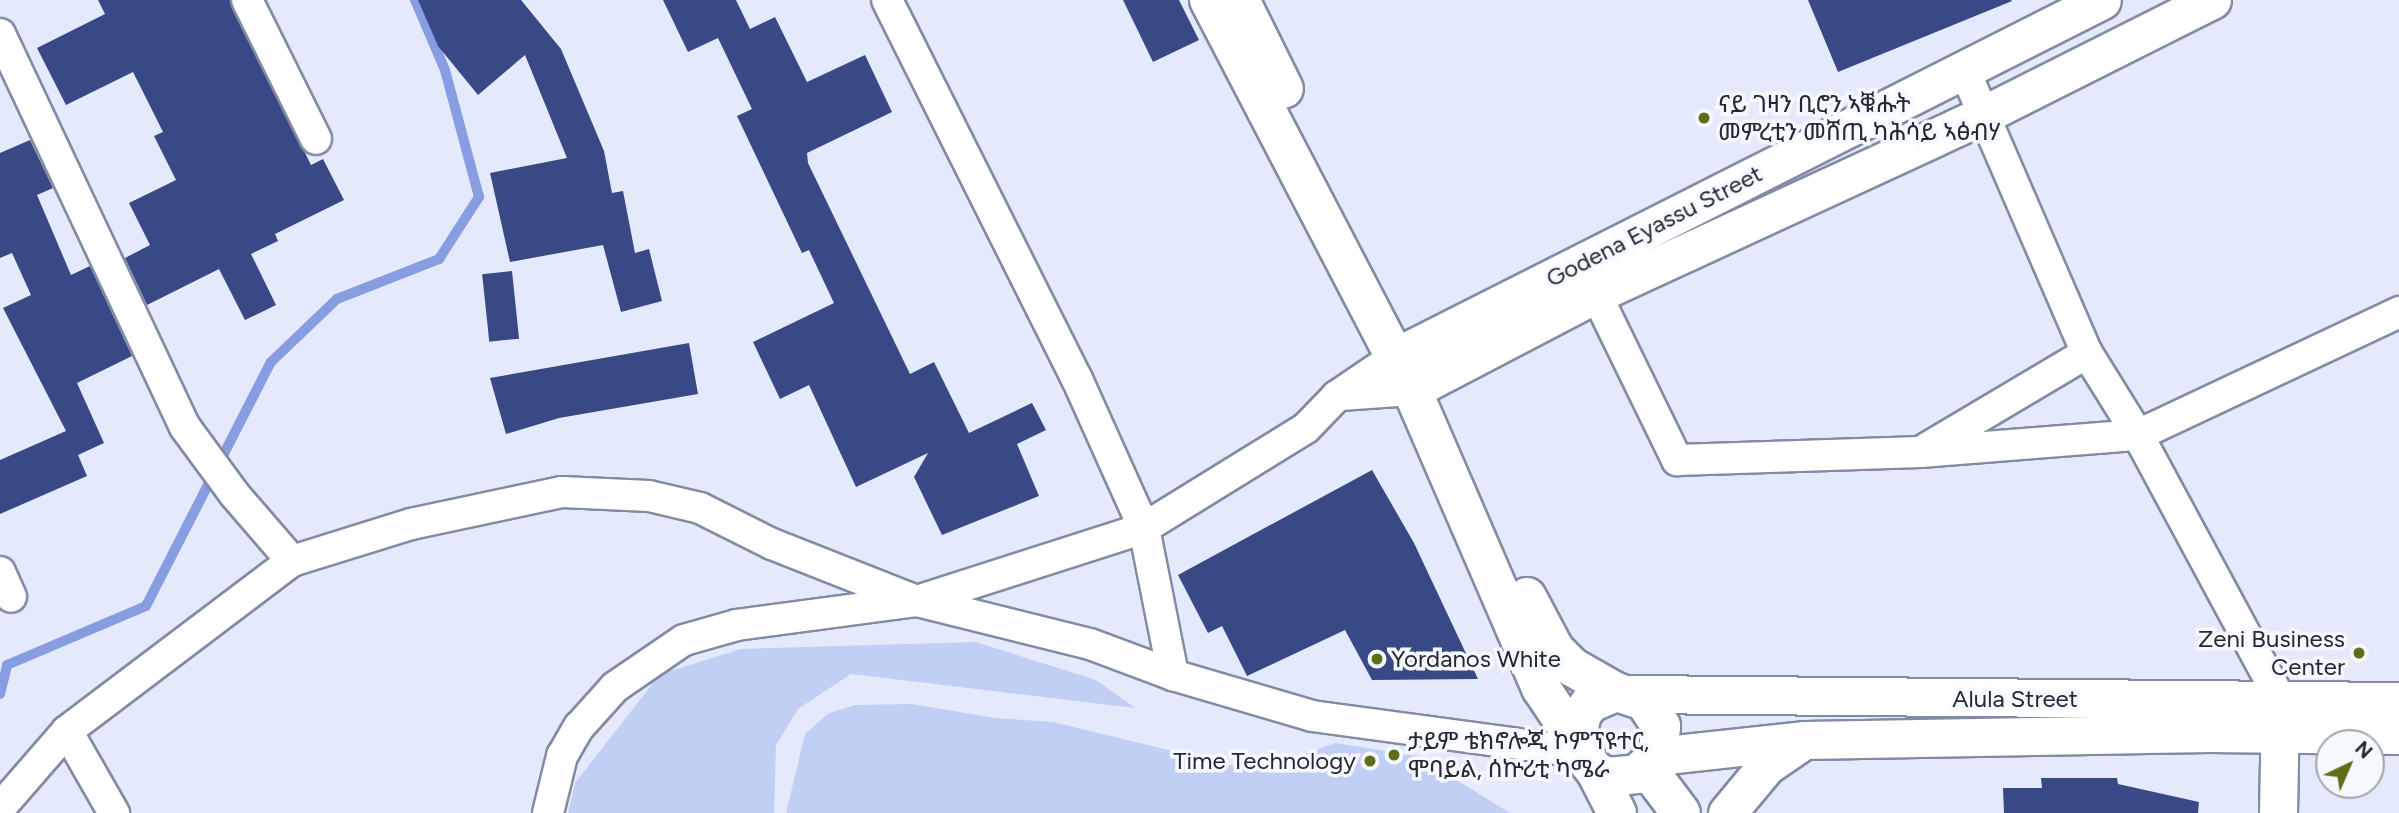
<!DOCTYPE html>
<html>
<head>
<meta charset="utf-8">
<style>
	body { margin:0 }
	#map { position:relative; width:2399px; height:813px; overflow:hidden; background:#e4eafb; font-family:Figtree,"Noto Sans Ethiopic",sans-serif }
	div>[style] { position:absolute }
	.green>* { inset:0; background:#c2cff4 }
	.stream>* { height:10px; margin:-5px; padding:0 5px; transform-origin:5px; border-radius:5px; background:#889de1 }
	.building>* { inset:0; background:#384985; transform-origin:0 0 }
	.roads { filter:drop-shadow(2px 0 #828ba4) drop-shadow(-2px 0 #828ba4) drop-shadow(0 2px #828ba4) drop-shadow(0 -2px #828ba4) }
	.minor>* { height:30px; margin:-15px; padding:0 15px; transform-origin:15px; border-radius:15px; background:#fff }
	.tertiary>* { height:37px; margin:-18.5px; padding:0 18.5px; transform-origin:18.5px; border-radius:18.5px; background:#fff }
	.secondary>* { height:38px; margin:-19px; padding:0 19px; transform-origin:19px; border-radius:19px; background:#fff }
	.dots>* { width:19px; height:19px; translate:-50% -50%; box-sizing:border-box; border:4px solid #f5f8fd; border-radius:50% }
	span { translate:-50% -50%; white-space:nowrap; text-align:center; line-height:1.15; -webkit-text-stroke:7px #f5f8fd; paint-order:stroke }
	.poi-label { font-size:24px; color:#242832 }
	.left { translate:0 -50%; text-align:left }
	.right { translate:-100% -50%; text-align:right }
	.street-label { font-size:24px; color:#242832 }
	.north { position:absolute; left:2315px; top:729px; width:70px; height:70px; box-sizing:border-box; background:#f5f8fd; border:2px solid #a1a5ac; border-radius:50%; rotate:44deg; font-size:19px; font-weight:700; line-height:28px; text-align:center; color:#242832 }
	.north::after { content:''; display:block; margin:auto; width:24px; height:32px; background:#5d6d18; clip-path:polygon(50% 0,100% 100%,50% 72%,0 100%) }
</style>
</head>
<body>
<div id="map">
	<div class="green">
		<i style="clip-path:polygon(976px 642px,1096px 680px,1135px 708px,851px 674px,798px 709px,776px 745px,774px 813px,568px 813px,575px 783px,660px 674px,741px 649px)"></i>
		<i style="clip-path:polygon(912px 704px,995px 718px,1053px 722px,1255px 771px,1335px 743px,1418px 756px,1510px 813px,786px 813px,805px 734px,829px 713px,855px 705px)"></i>
	</div>
	<div class="stream">
		<i style="left:0;top:694px;width:30px;rotate:-76deg"></i>
		<i style="left:7px;top:665px;width:151px;rotate:-23deg"></i>
		<i style="left:146px;top:606px;width:274px;rotate:-62.9deg"></i>
		<i style="left:271px;top:362px;width:91px;rotate:-43.7deg"></i>
		<i style="left:337px;top:299px;width:110px;rotate:-21.4deg"></i>
		<i style="left:439px;top:259px;width:74px;rotate:-57.2deg"></i>
		<i style="left:479px;top:197px;width:131px;rotate:-105deg"></i>
		<i style="left:445px;top:70px;width:76px;rotate:-113.2deg"></i>
	</div>
	<div class="building">
		<i style="clip-path:polygon(98px 0,230px 0,311px 165px,323px 159px,344px 200px,275px 234px,278px 241px,251px 254px,276px 305px,245px 320px,219px 269px,147px 305px,125px 258px,150px 245px,129px 203px,176px 180px,154px 136px,163px 132px,133px 72px,66px 105px,37px 48px,105px 14px)"></i>
		<i style="clip-path:polygon(418px 0,521px 0,561px 49px,604px 151px,612px 193px,623px 191px,635px 253px,649px 249px,662px 301px,621px 312px,603px 245px,510px 262px,490px 173px,567px 158px,525px 55px,478px 95px,438px 46px)"></i>
		<i style="clip-path:polygon(663px 0,736px 0,750px 29px,775px 17px,807px 82px,865px 55px,892px 112px,807px 153px,808px 163px,910px 374px,934px 362px,969px 433px,1032px 403px,1046px 430px,1017px 444px,1039px 496px,942px 535px,914px 477px,928px 453px,856px 487px,809px 385px,780px 399px,753px 342px,834px 303px,809px 250px,802px 253px,737px 116px,752px 109px,718px 38px,688px 52px)"></i>
		<i style="clip-path:polygon(1123px 0,1179px 0,1199px 40px,1153px 62px)"></i>
		<i style="clip-path:polygon(1808px 0,2011px 0,2012px 1px,1838px 72px)"></i>
		<i style="clip-path:polygon(30px 140px,53px 188px,37px 195px,71px 275px,90px 266px,132px 356px,77px 383px,104px 443px,78px 455px,87px 476px,0 514px,0 460px,66px 431px,3px 308px,31px 295px,12px 253px,0 258px,0 153px)"></i>
		<i style="left:512px;top:271px;width:68px;height:30px;rotate:84deg"></i>
		<i style="clip-path:polygon(689px 343px,698px 394px,559px 418px,506px 434px,490px 378px)"></i>
		<i style="clip-path:polygon(1372px 470px,1414px 543px,1478px 679px,1372px 680px,1345px 630px,1247px 676px,1222px 626px,1208px 633px,1178px 575px)"></i>
		<i style="clip-path:polygon(2041px 778px,2117px 778px,2118px 784px,2199px 802px,2198px 813px,2004px 813px,2003px 788px,2042px 788px)"></i>
	</div>
	<div class="roads">
		<div class="minor">
			<i style="left:247px;top:0;width:155px;rotate:63.6deg"></i>
			<i style="left:887px;top:0;width:424px;rotate:63.4deg"></i>
			<i style="left:1077px;top:379px;width:163px;rotate:65.8deg"></i>
			<i style="left:1144px;top:528px;width:150px;rotate:78.8deg"></i>
			<i style="left:0;top:34px;width:434px;rotate:64.8deg"></i>
			<i style="left:185px;top:427px;width:84px;rotate:53.7deg"></i>
			<i style="left:235px;top:495px;width:87px;rotate:49.2deg"></i>
			<i style="left:1964px;top:69px;width:309px;rotate:66.6deg"></i>
			<i style="left:2087px;top:353px;width:97px;rotate:58.1deg"></i>
			<i style="left:2138px;top:435px;width:302px;rotate:61.7deg"></i>
			<i style="left:1596px;top:294px;width:185px;rotate:64deg"></i>
			<i style="left:1677px;top:460px;width:244px;rotate:-1.9deg"></i>
			<i style="left:1921px;top:452px;width:218px;rotate:-4.5deg"></i>
			<i style="left:2138px;top:435px;width:289px;rotate:-25.2deg"></i>
			<i style="left:1341px;top:395px;width:71px;rotate:-4deg"></i>
			<i style="left:1927px;top:448px;width:186px;rotate:-30.7deg"></i>
			<i style="left:0;top:572px;width:27px;rotate:66deg"></i>
			<i style="left:67px;top:731px;width:95px;rotate:60.2deg"></i>
			<i style="left:0;top:808px;width:102px;rotate:-49deg"></i>
			<i style="left:67px;top:731px;width:282px;rotate:-37.1deg"></i>
			<i style="left:292px;top:561px;width:125px;rotate:-17.3deg"></i>
			<i style="left:411px;top:524px;width:154px;rotate:-12deg"></i>
			<i style="left:562px;top:492px;width:87px;rotate:2.6deg"></i>
			<i style="left:649px;top:496px;width:52px;rotate:13.2deg"></i>
			<i style="left:700px;top:508px;width:80px;rotate:26.6deg"></i>
			<i style="left:772px;top:544px;width:156px;rotate:21.5deg"></i>
			<i style="left:917px;top:601px;width:178px;rotate:14deg"></i>
			<i style="left:1090px;top:644px;width:89px;rotate:20.5deg"></i>
			<i style="left:1173px;top:675px;width:145px;rotate:16.4deg"></i>
			<i style="left:1312px;top:716px;width:270px;rotate:7.7deg"></i>
			<i style="left:548px;top:813px;width:59px;rotate:-76.2deg"></i>
			<i style="left:562px;top:756px;width:34px;rotate:-60deg"></i>
			<i style="left:579px;top:727px;width:54px;rotate:-48deg"></i>
			<i style="left:615px;top:687px;width:83px;rotate:-34.3deg"></i>
			<i style="left:684px;top:640px;width:55px;rotate:-15.8deg"></i>
			<i style="left:737px;top:625px;width:182px;rotate:-7.6deg"></i>
			<i style="left:917px;top:601px;width:238px;rotate:-17.8deg"></i>
			<i style="left:1144px;top:528px;width:190px;rotate:-31.7deg"></i>
			<i style="left:1306px;top:428px;width:45px;rotate:-45.9deg"></i>
			<i style="left:1337px;top:396px;width:68px;rotate:-34.2deg"></i>
		</div>
		<div class="tertiary">
			<i style="left:1393px;top:358px;width:794px;rotate:-26.79deg"></i>
			<i style="left:1412px;top:390px;width:208px;rotate:-27.6deg"></i>
			<i style="left:1596px;top:294px;width:429px;rotate:-24.8deg"></i>
			<i style="left:1985px;top:114px;width:254px;rotate:-26.7deg"></i>
			<i style="left:1631px;top:694px;width:768px;rotate:0.52deg"></i>
			<i style="left:1657px;top:756px;width:149px;rotate:-6.2deg"></i>
			<i style="left:1805px;top:740px;width:404px;rotate:-1deg"></i>
			<i style="left:2209px;top:733px;width:190px;rotate:0.6deg"></i>
			<i style="left:1727px;top:813px;width:61px;rotate:-50.3deg"></i>
			<i style="left:1766px;top:766px;width:42px;rotate:-34.4deg"></i>
			<i style="left:2278px;top:813px;width:100px;rotate:-88.9deg"></i>
		</div>
		<div class="secondary">
			<i style="left:1209px;top:0;width:440px;rotate:62.5deg"></i>
			<i style="left:1412px;top:390px;width:325px;rotate:66.6deg"></i>
			<i style="left:1541px;top:688px;width:63px;rotate:56.1deg"></i>
			<i style="left:1576px;top:740px;width:13px;rotate:72deg"></i>
			<i style="left:1580px;top:752px;width:26px;rotate:51deg"></i>
			<i style="left:1596px;top:772px;width:14px;rotate:21deg"></i>
			<i style="left:1609px;top:777px;width:28px;rotate:-6deg"></i>
			<i style="left:1637px;top:774px;width:27px;rotate:-42deg"></i>
			<i style="left:1657px;top:756px;width:30px;rotate:-82deg"></i>
			<i style="left:1661px;top:726px;width:30px;rotate:-124deg"></i>
			<i style="left:1644px;top:701px;width:29px;rotate:-162deg"></i>
			<i style="left:1616px;top:692px;width:28px;rotate:157deg"></i>
			<i style="left:1590px;top:703px;width:14px;rotate:126deg"></i>
			<i style="left:1582px;top:714px;width:27px;rotate:103deg"></i>
			<i style="left:1240px;top:0;width:99px;rotate:63.7deg"></i>
			<i style="left:1527px;top:597px;width:60px;rotate:62.2deg"></i>
			<i style="left:1555px;top:650px;width:24px;rotate:45deg"></i>
			<i style="left:1572px;top:667px;width:51px;rotate:29.6deg"></i>
			<i style="left:1647px;top:768px;width:56px;rotate:52.9deg"></i>
			<i style="left:1596px;top:772px;width:46px;rotate:62.9deg"></i>
		</div>
	</div>
	<div class="dots">
		<i style="left:1704px;top:118px;background:#5d6d18"></i>
		<i style="left:2359px;top:653px;background:#5d6d18"></i>
		<i style="left:1377px;top:659px;background:#5d6d18"></i>
		<i style="left:1394px;top:755px;background:#5d6d18"></i>
		<i style="left:1370px;top:761px;background:#5d6d18"></i>
	</div>
	<div class="poi-label">
		<span class="left" style="left:1718px;top:118px">ናይ ገዛን ቢሮን ኣቑሑት<br>መምረቲን መሸጢ ካሕሳይ ኣፅብሃ</span>
		<span class="right" style="left:2345px;top:653px">Zeni Business<br>Center</span>
		<span class="left" style="left:1391px;top:659px">Yordanos White</span>
		<span class="left" style="left:1408px;top:755px">ታይም ቴክኖሎጂ ኮምፕዩተር,<br>ሞባይል, ሰኵሪቲ ካሜራ</span>
		<span class="right" style="left:1356px;top:761px">Time Technology</span>
	</div>
	<div class="street-label">
		<span style="left:1654px;top:226px;rotate:-27deg">Godena Eyassu Street</span>
		<span style="left:2015px;top:699px">Alula Street</span>
	</div>
	<div class="north">N</div>
</div>
</body>
</html>
